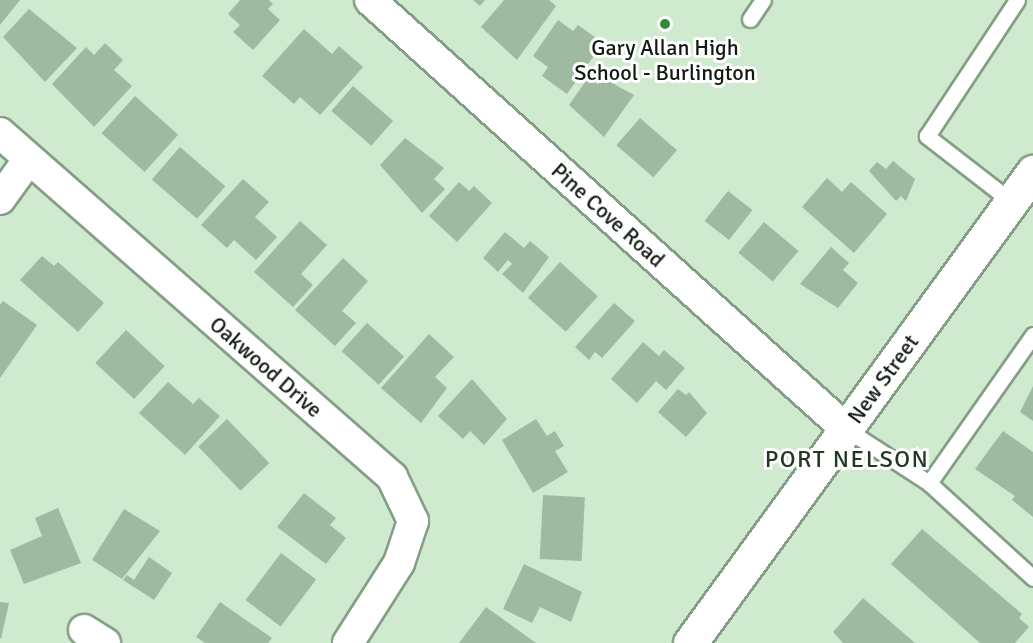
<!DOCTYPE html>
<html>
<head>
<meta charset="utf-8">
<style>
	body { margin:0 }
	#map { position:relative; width:1033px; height:643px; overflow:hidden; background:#cfeacf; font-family:Signika,sans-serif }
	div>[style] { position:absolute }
	.building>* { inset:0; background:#9fbaa0; transform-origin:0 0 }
	.roads { filter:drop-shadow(2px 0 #859f86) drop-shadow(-2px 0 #859f86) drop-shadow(0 2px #859f86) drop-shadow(0 -2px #859f86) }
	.service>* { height:15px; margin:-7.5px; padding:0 7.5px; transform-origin:7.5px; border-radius:7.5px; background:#fff }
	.minor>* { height:30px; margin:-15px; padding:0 15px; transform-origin:15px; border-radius:15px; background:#fff }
	.secondary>* { height:33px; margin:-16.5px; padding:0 16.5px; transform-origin:16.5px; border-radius:16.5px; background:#fff }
	.dots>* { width:16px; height:16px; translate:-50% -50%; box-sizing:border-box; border:3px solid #fff; border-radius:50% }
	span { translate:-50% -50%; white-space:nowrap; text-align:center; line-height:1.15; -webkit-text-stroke:6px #fff; paint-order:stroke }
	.poi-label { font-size:22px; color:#121b12 }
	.street-label { font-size:22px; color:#121b12 }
	.neighbourhood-label { font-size:24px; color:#223823; letter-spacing:1.5px }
</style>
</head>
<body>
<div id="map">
	<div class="building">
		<i style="clip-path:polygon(0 0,20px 0,0 25px)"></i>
		<i style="clip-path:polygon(240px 0,269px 0,273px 4px,268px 9px,280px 20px,253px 50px,233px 32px,240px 25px,228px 14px)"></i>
		<i style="clip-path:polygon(473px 0,485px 0,480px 6px)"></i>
		<i style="clip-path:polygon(504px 0,549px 0,556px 6px,517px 60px,481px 27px)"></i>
		<i style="clip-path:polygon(29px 9px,77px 48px,45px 82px,3px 37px)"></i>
		<i style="clip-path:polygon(558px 20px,573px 31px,578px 25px,603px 43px,567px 94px,542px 76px,548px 67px,533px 56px)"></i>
		<i style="clip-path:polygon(304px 29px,332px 54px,339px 46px,363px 67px,320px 115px,300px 97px,294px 104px,262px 76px)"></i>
		<i style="clip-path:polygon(105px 43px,123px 60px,114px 70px,132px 86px,94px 127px,52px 84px,86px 47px,94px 55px)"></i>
		<i style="clip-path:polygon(592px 72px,634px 95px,604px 137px,569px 105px)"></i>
		<i style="left:353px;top:86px;width:53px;height:33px;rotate:41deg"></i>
		<i style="left:135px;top:96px;width:58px;height:50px;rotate:42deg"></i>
		<i style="left:640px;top:118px;width:49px;height:36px;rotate:41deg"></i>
		<i style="clip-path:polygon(405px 138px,444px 168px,434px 179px,445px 189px,422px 213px,380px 165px)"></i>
		<i style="left:180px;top:147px;width:60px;height:43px;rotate:41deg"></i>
		<i style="clip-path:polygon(893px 161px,915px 179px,906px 201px,901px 196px,896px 201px,869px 171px,877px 162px,886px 169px)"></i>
		<i style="clip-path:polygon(827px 178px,842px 192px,851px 182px,887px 214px,854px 253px,802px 207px)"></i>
		<i style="clip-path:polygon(243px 179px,269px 202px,255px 217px,277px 237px,256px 260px,234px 240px,227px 248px,201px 225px)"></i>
		<i style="clip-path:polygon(459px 182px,469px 191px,474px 186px,492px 203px,457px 242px,429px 216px)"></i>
		<i style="left:728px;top:191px;width:31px;height:38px;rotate:38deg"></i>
		<i style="clip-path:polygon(300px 221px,327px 245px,301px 274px,313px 285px,293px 307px,254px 272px)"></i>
		<i style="left:764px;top:222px;width:45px;height:40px;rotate:40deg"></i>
		<i style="clip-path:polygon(505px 232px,524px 248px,530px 241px,549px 257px,523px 293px,502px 274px,512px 264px,508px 260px,498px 272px,483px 258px)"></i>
		<i style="clip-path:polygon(831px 247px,849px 263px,843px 270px,858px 283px,838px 308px,800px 284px)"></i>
		<i style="clip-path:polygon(42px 256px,54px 266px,58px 262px,104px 303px,78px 332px,20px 280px)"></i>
		<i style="clip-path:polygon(343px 258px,368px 281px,342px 311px,356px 323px,335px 346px,295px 310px)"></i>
		<i style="left:560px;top:262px;width:51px;height:48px;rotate:42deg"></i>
		<i style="clip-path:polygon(3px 301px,37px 325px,0 378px,0 305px)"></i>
		<i style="clip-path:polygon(614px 303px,635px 321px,602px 358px,595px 352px,589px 360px,575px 347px)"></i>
		<i style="left:367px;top:323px;width:50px;height:38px;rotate:42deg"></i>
		<i style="left:126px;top:330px;width:53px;height:45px;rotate:43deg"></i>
		<i style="clip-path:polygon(429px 334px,454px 357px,435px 377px,447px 388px,421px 423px,381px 388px)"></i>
		<i style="clip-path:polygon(643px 342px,659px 356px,664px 350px,685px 368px,666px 390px,656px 381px,637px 403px,611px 379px)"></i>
		<i style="clip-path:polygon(472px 379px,507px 419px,484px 445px,470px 431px,463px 439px,438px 416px)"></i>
		<i style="clip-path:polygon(168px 382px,193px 404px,199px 398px,220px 416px,185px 455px,139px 413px)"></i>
		<i style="clip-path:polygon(1033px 386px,1033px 421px,1020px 412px)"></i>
		<i style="clip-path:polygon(678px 389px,686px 395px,689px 392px,707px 413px,686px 437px,658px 412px)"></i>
		<i style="left:227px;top:419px;width:61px;height:40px;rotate:46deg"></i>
		<i style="clip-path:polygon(536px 419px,547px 436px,555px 431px,564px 446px,555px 451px,568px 472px,533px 493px,502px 440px)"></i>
		<i style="clip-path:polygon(1003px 431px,1033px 452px,1033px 517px,1012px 500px,1015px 496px,975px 469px)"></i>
		<i style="clip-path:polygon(304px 493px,336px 518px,330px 525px,346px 538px,326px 564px,277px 527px)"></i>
		<i style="left:543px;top:495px;width:42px;height:64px;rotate:3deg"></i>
		<i style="clip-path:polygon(58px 508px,81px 563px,24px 584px,10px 550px,42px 536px,35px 518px)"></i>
		<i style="clip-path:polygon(124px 509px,160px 531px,122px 579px,92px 560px)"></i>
		<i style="clip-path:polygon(922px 529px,1022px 614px,1019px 618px,1029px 627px,1015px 643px,980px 643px,891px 564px)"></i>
		<i style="left:281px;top:553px;width:44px;height:59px;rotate:37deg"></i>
		<i style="clip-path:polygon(149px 557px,172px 573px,154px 600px,123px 580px,127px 575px,134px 580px)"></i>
		<i style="clip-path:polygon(524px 564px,582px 592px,571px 622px,540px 607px,532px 623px,503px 609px)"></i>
		<i style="clip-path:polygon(863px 598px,915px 643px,843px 643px,833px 632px)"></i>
		<i style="clip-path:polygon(0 602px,9px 603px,1px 639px,0 638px)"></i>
		<i style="clip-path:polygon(220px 602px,272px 638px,268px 643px,205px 643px,196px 637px)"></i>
		<i style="clip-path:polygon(486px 607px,536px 643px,459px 643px)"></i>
	</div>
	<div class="roads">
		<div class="service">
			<i style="left:750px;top:19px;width:23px;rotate:-56deg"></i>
			<i style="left:1012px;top:202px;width:108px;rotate:-142.2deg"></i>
			<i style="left:927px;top:136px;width:163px;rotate:-56.5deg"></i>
			<i style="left:846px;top:429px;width:99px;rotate:33deg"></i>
			<i style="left:929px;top:483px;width:141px;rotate:42.4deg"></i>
			<i style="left:929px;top:483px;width:181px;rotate:-54.9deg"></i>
		</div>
		<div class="minor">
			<i style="left:370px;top:0;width:641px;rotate:42.03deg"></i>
			<i style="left:0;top:133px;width:522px;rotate:41.27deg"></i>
			<i style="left:392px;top:477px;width:49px;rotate:64.5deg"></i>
			<i style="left:413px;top:521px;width:44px;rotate:108.4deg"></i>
			<i style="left:399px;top:563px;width:95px;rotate:122.5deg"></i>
			<i style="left:0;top:199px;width:49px;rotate:-54.1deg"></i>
			<i style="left:84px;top:630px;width:25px;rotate:32deg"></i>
		</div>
		<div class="secondary">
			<i style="left:690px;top:643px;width:583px;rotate:-53.94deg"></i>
		</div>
	</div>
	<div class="dots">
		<i style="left:665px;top:24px;background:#308b3c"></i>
	</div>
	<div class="poi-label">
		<span style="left:665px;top:60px">Gary Allan High<br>School - Burlington</span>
	</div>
	<div class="street-label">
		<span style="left:608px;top:215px;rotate:42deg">Pine Cove Road</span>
		<span style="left:266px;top:367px;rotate:41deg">Oakwood Drive</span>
		<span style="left:883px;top:379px;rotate:-54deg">New Street</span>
	</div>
	<div class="neighbourhood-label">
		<span style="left:847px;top:460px">PORT NELSON</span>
	</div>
</div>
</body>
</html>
